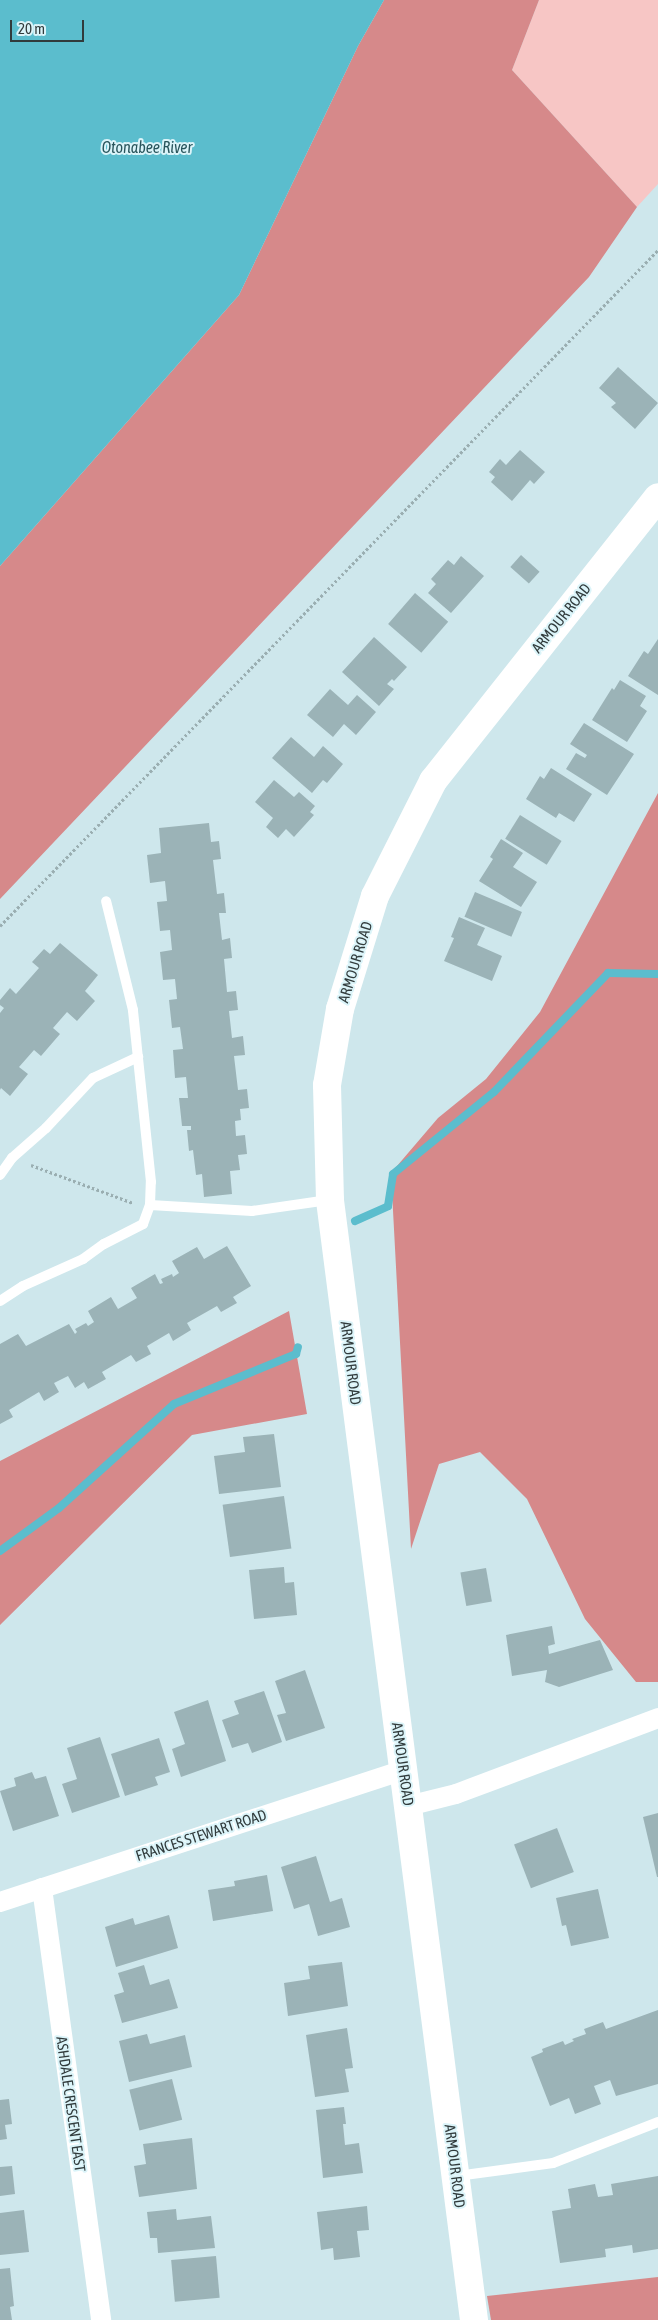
<!DOCTYPE html>
<html>
<head>
<meta charset="utf-8">
<style>
	body { margin:0 }
	#map { position:relative; width:658px; height:2320px; overflow:hidden; background:#cee7ec; font-family:"Asap Condensed",sans-serif }
	div>[style] { position:absolute }
	.green>* { inset:0; background:#f7c6c5 }
	.forest>* { inset:0; background:#d6898a }
	.water>* { inset:0; background:#5bbdcd }
	.stream>* { height:8px; margin:-4px; padding:0 4px; transform-origin:4px; border-radius:4px; background:#5bbdcd }
	.building>* { inset:0; background:#9bb3b7; transform-origin:0 0 }
	.path>* { height:3px; margin-top:-1.5px; transform-origin:0; background:repeating-linear-gradient(90deg,#9aaeb1 0 2.5px,transparent 0 5px) }
	.service>* { height:10px; margin:-5px; padding:0 5px; transform-origin:5px; border-radius:5px; background:#fff }
	.minor>* { height:20px; margin:-10px; padding:0 10px; transform-origin:10px; border-radius:10px; background:#fff }
	.secondary>* { height:28px; margin:-14px; padding:0 14px; transform-origin:14px; border-radius:14px; background:#fff }
	span { translate:-50% -50%; white-space:nowrap; text-align:center; line-height:1.15; -webkit-text-stroke:4px #dbf4f9; paint-order:stroke }
	.street-label { font-size:15px; color:#313b3c }
	.water-label { font-size:16px; color:#28545b; font-style:italic }
	.scale { position:absolute; left:10px; top:20px; width:74px; height:22px; box-sizing:border-box; border:2px solid #313b3c; border-top:0; padding-left:6px; font-size:15px; line-height:18px; white-space:nowrap; color:#313b3c; -webkit-text-stroke:4px #dbf4f9; paint-order:stroke }
</style>
</head>
<body>
<div id="map">
	<div class="green">
		<i style="clip-path:polygon(539px 0,658px 0,658px 184px,637px 207px,512px 70px)"></i>
	</div>
	<div class="forest">
		<i style="clip-path:polygon(384px 0,539px 0,512px 70px,637px 207px,589px 277px,0 899px,0 566px,239px 295px,358px 46px)"></i>
		<i style="clip-path:polygon(658px 793px,658px 1682px,636px 1682px,585px 1619px,527px 1499px,480px 1452px,439px 1464px,411px 1549px,391px 1173px,438px 1118px,486px 1079px,540px 1012px)"></i>
		<i style="clip-path:polygon(289px 1311px,307px 1414px,192px 1435px,0 1625px,0 1461px)"></i>
		<i style="clip-path:polygon(658px 2277px,658px 2320px,491px 2320px,487px 2296px)"></i>
	</div>
	<div class="water">
		<i style="clip-path:polygon(0 0,384px 0,358px 46px,239px 295px,0 566px)"></i>
	</div>
	<div class="stream">
		<i style="left:355px;top:1221px;width:36px;rotate:-24deg"></i>
		<i style="left:388px;top:1206px;width:32px;rotate:-81deg"></i>
		<i style="left:393px;top:1174px;width:130px;rotate:-39.1deg"></i>
		<i style="left:494px;top:1092px;width:165px;rotate:-46.2deg"></i>
		<i style="left:608px;top:973px;width:50px;rotate:1.1deg"></i>
		<i style="left:0;top:1551px;width:73px;rotate:-36.1deg"></i>
		<i style="left:59px;top:1508px;width:155px;rotate:-42.1deg"></i>
		<i style="left:174px;top:1404px;width:132px;rotate:-22.3deg"></i>
		<i style="left:296px;top:1354px;width:7px;rotate:-74deg"></i>
	</div>
	<div class="building">
		<i style="clip-path:polygon(618px 367px,658px 403px,635px 429px,611px 407px,616px 403px,599px 388px)"></i>
		<i style="clip-path:polygon(520px 450px,545px 472px,534px 484px,530px 480px,512px 501px,491px 482px,495px 477px,489px 472px,500px 459px,506px 465px)"></i>
		<i style="left:521px;top:555px;width:25px;height:16px;rotate:42deg"></i>
		<i style="clip-path:polygon(461px 556px,484px 576px,451px 613px,428px 593px,436px 584px,431px 579px,448px 560px,454px 565px)"></i>
		<i style="left:415px;top:593px;width:44px;height:41px;rotate:41deg"></i>
		<i style="clip-path:polygon(374px 637px,407px 667px,394px 681px,392px 679px,387px 684px,394px 689px,379px 706px,342px 672px)"></i>
		<i style="clip-path:polygon(658px 639px,658px 695px,628px 676px,644px 651px,648px 654px)"></i>
		<i style="clip-path:polygon(620px 680px,646px 696px,640px 706px,647px 711px,627px 742px,592px 720px,612px 688px,614px 690px)"></i>
		<i style="clip-path:polygon(330px 689px,348px 705px,357px 695px,376px 712px,356px 735px,344px 724px,333px 737px,307px 715px)"></i>
		<i style="clip-path:polygon(584px 723px,634px 754px,607px 795px,566px 769px,576px 753px,585px 758px,587px 755px,570px 744px)"></i>
		<i style="clip-path:polygon(291px 737px,314px 757px,323px 746px,343px 764px,327px 783px,323px 780px,312px 793px,272px 758px)"></i>
		<i style="clip-path:polygon(551px 768px,592px 794px,574px 822px,559px 813px,556px 818px,526px 799px,540px 776px,544px 779px)"></i>
		<i style="clip-path:polygon(274px 780px,294px 797px,299px 792px,315px 806px,310px 812px,314px 815px,294px 837px,286px 829px,278px 838px,266px 827px,273px 818px,255px 802px)"></i>
		<i style="left:520px;top:815px;width:49px;height:28px;rotate:32deg"></i>
		<i style="clip-path:polygon(209px 823px,211px 842px,219px 841px,221px 859px,213px 860px,217px 894px,224px 893px,226px 913px,219px 913px,222px 940px,230px 938px,232px 958px,224px 959px,227px 992px,236px 991px,238px 1010px,229px 1011px,232px 1038px,243px 1036px,245px 1055px,234px 1056px,238px 1090px,247px 1089px,249px 1108px,240px 1109px,241px 1120px,235px 1121px,236px 1136px,245px 1135px,247px 1154px,238px 1155px,240px 1170px,230px 1171px,232px 1194px,204px 1197px,202px 1174px,196px 1175px,193px 1150px,189px 1151px,187px 1130px,191px 1130px,191px 1126px,182px 1126px,179px 1098px,188px 1098px,186px 1077px,175px 1078px,173px 1050px,183px 1049px,180px 1027px,172px 1028px,169px 1000px,177px 999px,175px 979px,163px 980px,160px 952px,172px 950px,170px 930px,160px 931px,157px 902px,167px 901px,165px 881px,150px 883px,147px 855px,161px 853px,159px 828px)"></i>
		<i style="clip-path:polygon(501px 839px,523px 853px,513px 867px,537px 882px,521px 907px,479px 881px,493px 859px,490px 857px)"></i>
		<i style="left:475px;top:892px;width:51px;height:27px;rotate:23deg"></i>
		<i style="clip-path:polygon(459px 917px,485px 928px,477px 945px,502px 956px,492px 981px,444px 961px,454px 938px,451px 937px)"></i>
		<i style="clip-path:polygon(60px 943px,98px 975px,85px 991px,95px 1001px,77px 1021px,67px 1012px,53px 1028px,60px 1034px,41px 1056px,34px 1050px,19px 1067px,28px 1074px,10px 1096px,1px 1088px,0 1090px,0 1013px,4px 1008px,0 1005px,0 1000px,10px 988px,16px 994px,39px 968px,32px 962px,44px 949px,50px 954px)"></i>
		<i style="clip-path:polygon(227px 1246px,251px 1286px,233px 1297px,237px 1303px,221px 1312px,217px 1306px,187px 1323px,191px 1330px,173px 1341px,169px 1333px,147px 1346px,151px 1354px,136px 1362px,131px 1355px,102px 1372px,106px 1379px,88px 1389px,84px 1382px,75px 1388px,68px 1376px,54px 1383px,59px 1392px,44px 1401px,39px 1392px,9px 1410px,13px 1417px,0 1424px,0 1344px,18px 1334px,26px 1346px,69px 1324px,75px 1334px,77px 1332px,75px 1329px,86px 1323px,88px 1326px,94px 1322px,88px 1311px,111px 1297px,118px 1309px,137px 1298px,131px 1288px,155px 1274px,160px 1284px,163px 1283px,161px 1279px,172px 1274px,173px 1277px,179px 1273px,172px 1261px,197px 1247px,204px 1259px)"></i>
		<i style="clip-path:polygon(274px 1434px,281px 1487px,219px 1494px,214px 1456px,245px 1452px,243px 1437px)"></i>
		<i style="left:284px;top:1496px;width:53px;height:62px;rotate:82deg"></i>
		<i style="clip-path:polygon(284px 1567px,285px 1583px,294px 1582px,297px 1615px,254px 1619px,249px 1570px)"></i>
		<i style="left:486px;top:1568px;width:34px;height:26px;rotate:80deg"></i>
		<i style="clip-path:polygon(552px 1626px,555px 1644px,548px 1646px,549px 1654px,600px 1640px,613px 1670px,559px 1687px,545px 1682px,547px 1670px,512px 1676px,506px 1635px)"></i>
		<i style="clip-path:polygon(305px 1670px,325px 1728px,286px 1741px,277px 1715px,286px 1713px,275px 1681px)"></i>
		<i style="clip-path:polygon(264px 1691px,282px 1742px,252px 1753px,248px 1743px,232px 1748px,222px 1720px,239px 1714px,234px 1701px)"></i>
		<i style="clip-path:polygon(208px 1700px,226px 1761px,181px 1777px,172px 1749px,185px 1744px,174px 1712px)"></i>
		<i style="clip-path:polygon(100px 1737px,120px 1797px,72px 1813px,62px 1784px,77px 1779px,67px 1748px)"></i>
		<i style="clip-path:polygon(159px 1738px,170px 1772px,155px 1777px,158px 1785px,125px 1796px,111px 1754px)"></i>
		<i style="clip-path:polygon(32px 1772px,35px 1779px,46px 1776px,59px 1816px,13px 1831px,0 1791px,16px 1786px,14px 1778px)"></i>
		<i style="clip-path:polygon(658px 1813px,658px 1877px,657px 1877px,643px 1817px)"></i>
		<i style="left:557px;top:1828px;width:47px;height:46px;rotate:69deg"></i>
		<i style="clip-path:polygon(316px 1856px,330px 1902px,342px 1898px,350px 1927px,318px 1936px,309px 1904px,294px 1909px,281px 1867px)"></i>
		<i style="clip-path:polygon(267px 1875px,273px 1911px,213px 1921px,208px 1890px,235px 1886px,234px 1881px)"></i>
		<i style="clip-path:polygon(598px 1889px,609px 1938px,571px 1946px,566px 1925px,562px 1926px,556px 1898px)"></i>
		<i style="clip-path:polygon(169px 1915px,178px 1948px,116px 1967px,105px 1927px,133px 1918px,135px 1925px)"></i>
		<i style="clip-path:polygon(342px 1962px,348px 2006px,288px 2016px,284px 1983px,310px 1979px,308px 1966px)"></i>
		<i style="clip-path:polygon(144px 1965px,150px 1985px,169px 1979px,178px 2008px,122px 2023px,114px 1995px,124px 1992px,118px 1973px)"></i>
		<i style="clip-path:polygon(658px 2010px,658px 2084px,616px 2096px,610px 2080px,594px 2086px,601px 2104px,575px 2114px,569px 2098px,550px 2106px,531px 2057px,543px 2052px,542px 2049px,563px 2041px,565px 2045px,574px 2041px,572px 2039px,586px 2034px,584px 2029px,603px 2022px,606px 2029px)"></i>
		<i style="clip-path:polygon(347px 2028px,353px 2068px,345px 2069px,349px 2092px,315px 2097px,306px 2035px)"></i>
		<i style="clip-path:polygon(147px 2034px,150px 2044px,185px 2035px,192px 2067px,129px 2082px,119px 2041px)"></i>
		<i style="left:172px;top:2079px;width:42px;height:44px;rotate:76deg"></i>
		<i style="clip-path:polygon(9px 2099px,12px 2124px,5px 2125px,7px 2139px,0 2140px,0 2100px)"></i>
		<i style="clip-path:polygon(344px 2107px,346px 2124px,343px 2124px,345px 2145px,359px 2143px,363px 2173px,323px 2178px,316px 2110px)"></i>
		<i style="clip-path:polygon(192px 2138px,197px 2189px,139px 2197px,134px 2166px,146px 2164px,143px 2144px)"></i>
		<i style="clip-path:polygon(12px 2166px,15px 2194px,0 2196px,0 2167px)"></i>
		<i style="clip-path:polygon(658px 2176px,658px 2249px,633px 2253px,632px 2245px,605px 2249px,606px 2257px,560px 2263px,552px 2211px,571px 2208px,568px 2189px,595px 2184px,598px 2197px,613px 2195px,611px 2184px)"></i>
		<i style="clip-path:polygon(367px 2206px,369px 2230px,357px 2231px,360px 2257px,334px 2260px,333px 2248px,321px 2250px,317px 2212px)"></i>
		<i style="clip-path:polygon(176px 2209px,177px 2220px,211px 2216px,215px 2248px,158px 2253px,157px 2238px,150px 2238px,147px 2212px)"></i>
		<i style="clip-path:polygon(24px 2210px,29px 2252px,0 2255px,0 2213px)"></i>
		<i style="left:216px;top:2256px;width:42px;height:45px;rotate:85deg"></i>
		<i style="clip-path:polygon(10px 2268px,14px 2306px,10px 2307px,12px 2320px,0 2320px,0 2269px)"></i>
	</div>
	<div class="path">
		<i style="left:0;top:926px;width:943px;rotate:-45.77deg"></i>
		<i style="left:31px;top:1165px;width:109px;rotate:20.4deg"></i>
	</div>
	<div class="service">
		<i style="left:0;top:1175px;width:21px;rotate:-55deg"></i>
		<i style="left:12px;top:1158px;width:45px;rotate:-41.4deg"></i>
		<i style="left:46px;top:1128px;width:69px;rotate:-46.8deg"></i>
		<i style="left:93px;top:1078px;width:50px;rotate:-25deg"></i>
		<i style="left:150px;top:1205px;width:102px;rotate:3.4deg"></i>
		<i style="left:252px;top:1211px;width:77px;rotate:-8.2deg"></i>
		<i style="left:0;top:1301px;width:27px;rotate:-33deg"></i>
		<i style="left:23px;top:1286px;width:66px;rotate:-24.2deg"></i>
		<i style="left:83px;top:1259px;width:26px;rotate:-36deg"></i>
		<i style="left:104px;top:1244px;width:44px;rotate:-27.1deg"></i>
		<i style="left:143px;top:1224px;width:20px;rotate:-70deg"></i>
		<i style="left:150px;top:1205px;width:23px;rotate:-88deg"></i>
		<i style="left:151px;top:1182px;width:173px;rotate:-96deg"></i>
		<i style="left:133px;top:1010px;width:112px;rotate:-103.9deg"></i>
		<i style="left:457px;top:2176px;width:97px;rotate:-7.7deg"></i>
		<i style="left:553px;top:2163px;width:113px;rotate:-21.3deg"></i>
	</div>
	<div class="minor">
		<i style="left:408px;top:1806px;width:49px;rotate:-14deg"></i>
		<i style="left:456px;top:1794px;width:216px;rotate:-20.6deg"></i>
		<i style="left:42px;top:1888px;width:436px;rotate:82.2deg"></i>
		<i style="left:0;top:1902px;width:424px;rotate:-18.1deg"></i>
	</div>
	<div class="secondary">
		<i style="left:474px;top:2320px;width:1129px;rotate:-97.33deg"></i>
		<i style="left:330px;top:1200px;width:115px;rotate:-91.5deg"></i>
		<i style="left:327px;top:1085px;width:77px;rotate:-80.3deg"></i>
		<i style="left:340px;top:1009px;width:118px;rotate:-72.8deg"></i>
		<i style="left:375px;top:896px;width:129px;rotate:-63.2deg"></i>
		<i style="left:433px;top:781px;width:362px;rotate:-51.6deg"></i>
	</div>
	<div class="street-label">
		<span style="left:561px;top:618px;rotate:-51deg">ARMOUR ROAD</span>
		<span style="left:355px;top:962px;rotate:-73deg">ARMOUR ROAD</span>
		<span style="left:351px;top:1363px;rotate:83deg">ARMOUR ROAD</span>
		<span style="left:403px;top:1764px;rotate:82deg">ARMOUR ROAD</span>
		<span style="left:201px;top:1835px;rotate:-18deg">FRANCES STEWART ROAD</span>
		<span style="left:71px;top:2104px;rotate:82deg">ASHDALE CRESCENT EAST</span>
		<span style="left:455px;top:2166px;rotate:83deg">ARMOUR ROAD</span>
	</div>
	<div class="water-label">
		<span style="left:147px;top:147px">Otonabee River</span>
	</div>
	<div class="scale">20 m</div>
</div>
</body>
</html>
